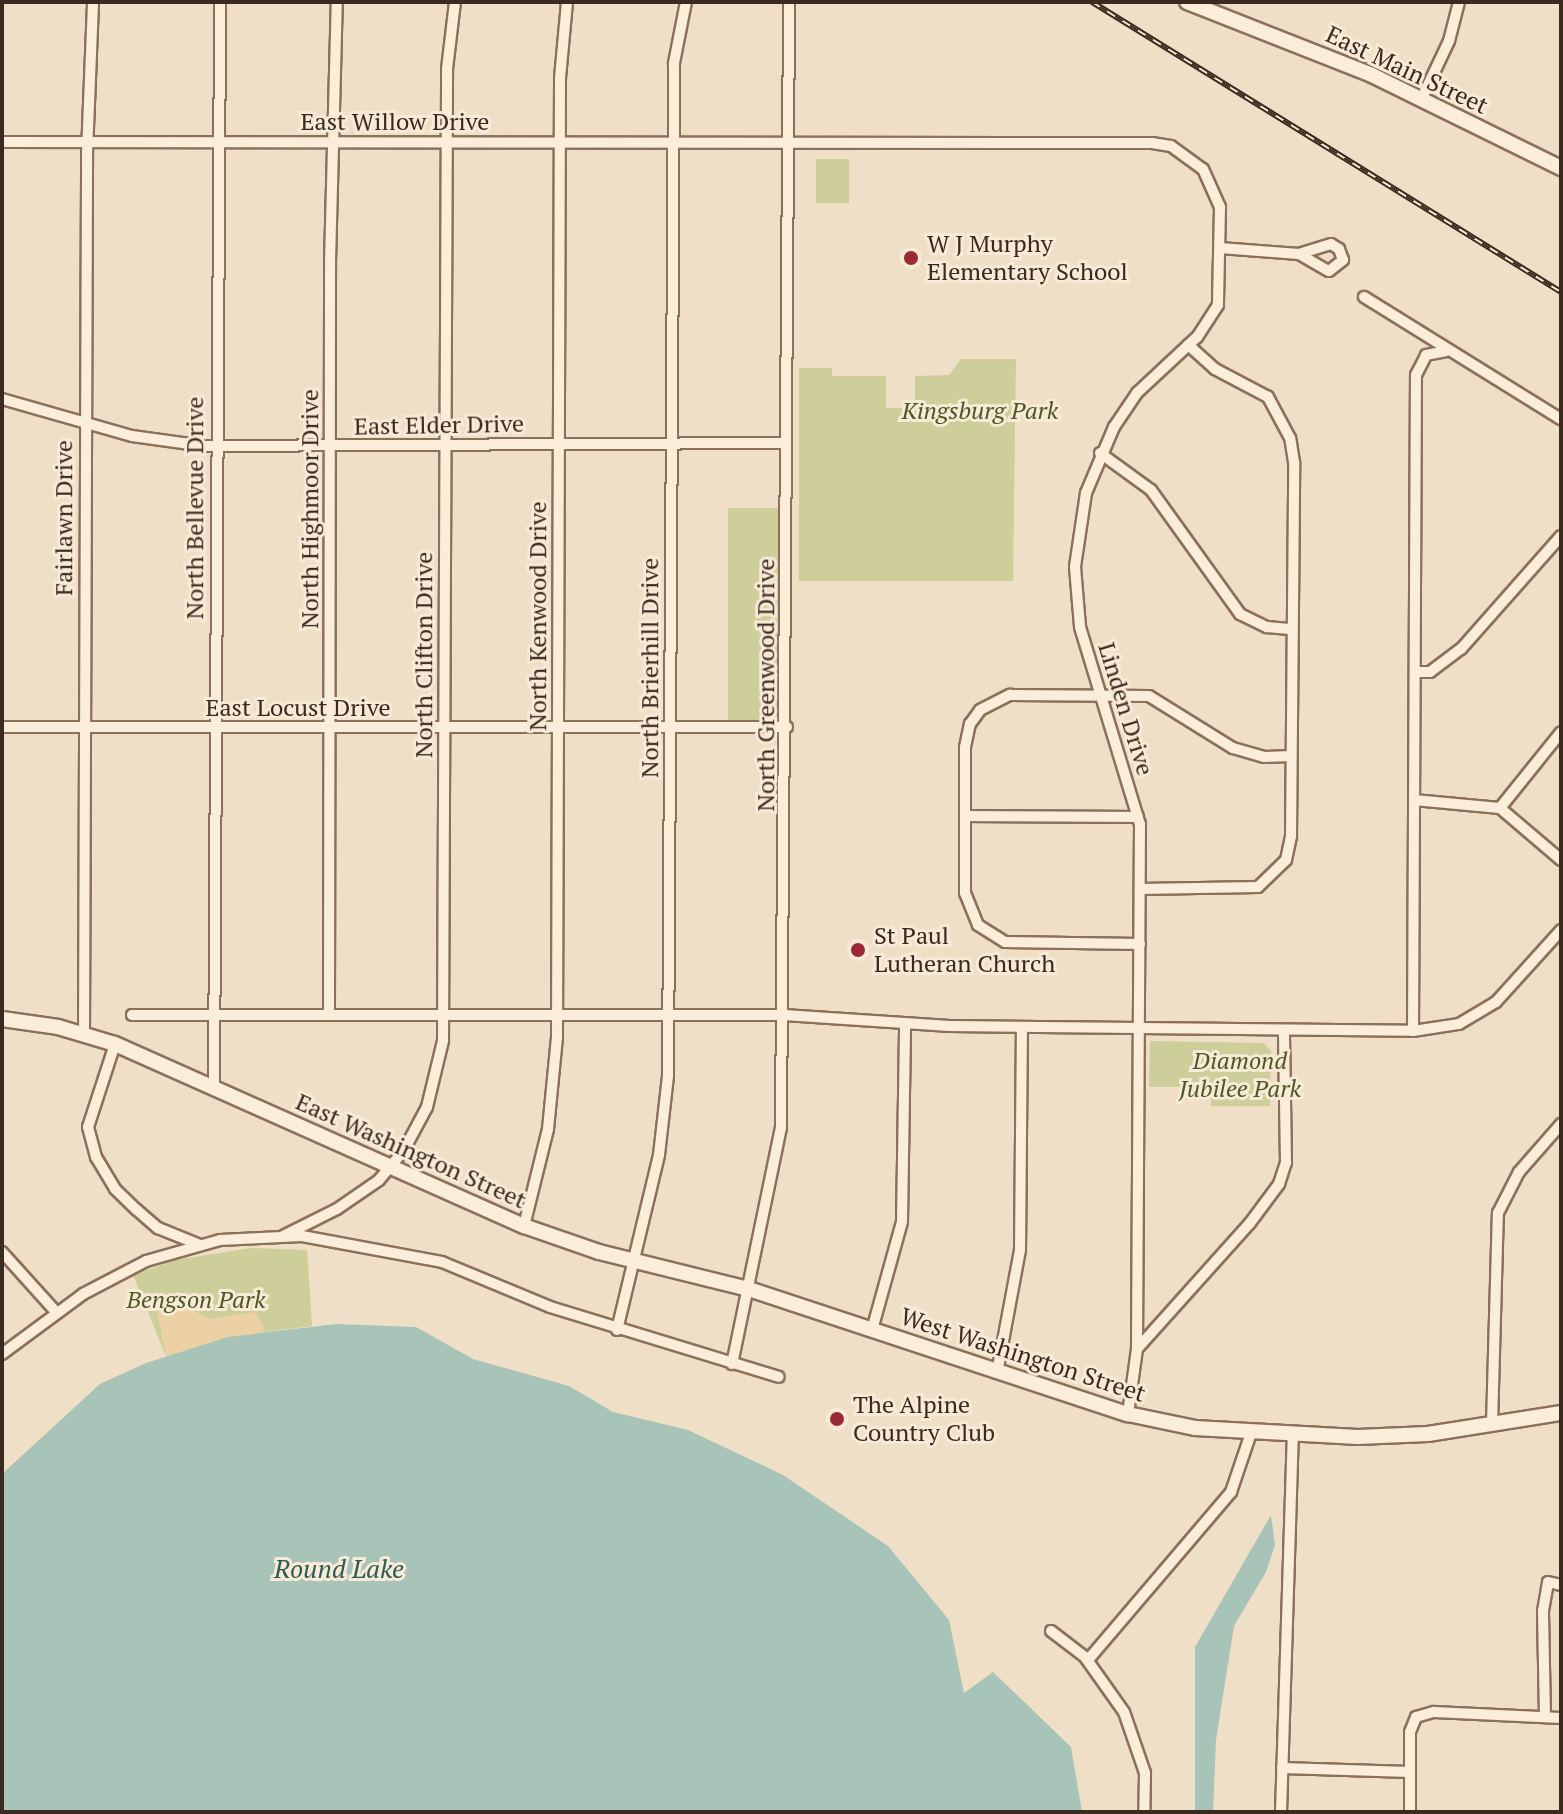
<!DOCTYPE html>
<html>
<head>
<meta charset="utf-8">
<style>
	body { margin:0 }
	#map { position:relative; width:1563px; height:1814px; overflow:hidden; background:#efdfc6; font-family:"PT Serif",serif }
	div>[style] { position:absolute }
	.green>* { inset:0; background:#cdce9a; transform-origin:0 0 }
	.sand>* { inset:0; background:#ebd1a3 }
	.water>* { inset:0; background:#a8c3b8 }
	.roads { filter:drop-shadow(2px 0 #8c705b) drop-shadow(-2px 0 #8c705b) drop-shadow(0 2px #8c705b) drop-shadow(0 -2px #8c705b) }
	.street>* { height:10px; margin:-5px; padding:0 5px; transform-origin:5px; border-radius:5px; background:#faedda }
	.secondary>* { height:14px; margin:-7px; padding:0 7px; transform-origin:7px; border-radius:7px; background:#faedda }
	.rail>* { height:6px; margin-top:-3px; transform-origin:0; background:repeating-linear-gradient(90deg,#f7ead6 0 9px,#3b2a1f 0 18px); box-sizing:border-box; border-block:2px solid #3b2a1f }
	.dots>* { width:22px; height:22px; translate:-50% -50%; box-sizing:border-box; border:4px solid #f7ead6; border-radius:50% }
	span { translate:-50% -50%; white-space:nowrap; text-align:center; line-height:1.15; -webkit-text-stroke:6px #f7ead6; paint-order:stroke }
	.street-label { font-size:24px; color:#3b2a1f }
	.poi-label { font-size:24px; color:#3b2a1f }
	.left { translate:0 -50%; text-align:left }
	.park-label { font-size:24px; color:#505825; font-style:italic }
	.water-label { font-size:26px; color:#2e5b54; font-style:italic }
	.frame { position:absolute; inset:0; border:4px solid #3b2a1f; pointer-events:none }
</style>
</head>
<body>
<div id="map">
	<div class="green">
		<i style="left:849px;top:159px;width:44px;height:33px;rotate:90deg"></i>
		<i style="clip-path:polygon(961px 359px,1016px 359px,1013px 581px,799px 581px,799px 368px,832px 368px,832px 376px,886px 376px,886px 408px,915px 408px,915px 376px,949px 375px)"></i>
		<i style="clip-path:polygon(728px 508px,781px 508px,781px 713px,769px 724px,728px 724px)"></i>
		<i style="clip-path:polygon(1150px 1041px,1264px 1043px,1271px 1051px,1270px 1106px,1211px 1106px,1211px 1087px,1149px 1087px)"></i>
		<i style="clip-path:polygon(251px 1248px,307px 1250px,312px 1326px,228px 1337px,166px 1356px,133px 1275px,175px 1260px)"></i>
	</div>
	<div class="sand">
		<i style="clip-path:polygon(181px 1304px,210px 1319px,256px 1312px,265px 1331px,166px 1355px,157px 1311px)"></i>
	</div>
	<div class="water">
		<i style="clip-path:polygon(336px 1324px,416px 1327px,473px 1359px,569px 1386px,613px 1412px,688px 1430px,783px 1475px,888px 1546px,949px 1620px,964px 1693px,993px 1672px,1071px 1747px,1082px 1812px,2px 1812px,2px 1474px,100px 1384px,146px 1363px,228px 1337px)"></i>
		<i style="clip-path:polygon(1271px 1515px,1275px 1545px,1266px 1572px,1234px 1626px,1216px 1740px,1213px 1812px,1195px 1812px,1195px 1647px)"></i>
	</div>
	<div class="roads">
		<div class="street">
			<i style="left:1422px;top:98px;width:63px;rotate:-64.7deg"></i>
			<i style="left:1449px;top:41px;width:40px;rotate:-75.6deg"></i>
			<i style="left:2px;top:142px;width:1150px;rotate:0.05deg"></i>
			<i style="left:1152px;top:143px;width:19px;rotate:9deg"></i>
			<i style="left:1171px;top:146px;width:39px;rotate:36deg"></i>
			<i style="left:1203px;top:169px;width:42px;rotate:65.9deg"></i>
			<i style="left:1220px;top:207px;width:98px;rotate:91.2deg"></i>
			<i style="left:1218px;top:305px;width:38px;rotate:123deg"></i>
			<i style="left:1197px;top:337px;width:82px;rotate:137deg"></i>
			<i style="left:1137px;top:393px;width:41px;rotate:124.1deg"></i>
			<i style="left:1114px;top:427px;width:72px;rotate:113deg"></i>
			<i style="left:1086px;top:493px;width:75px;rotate:98.5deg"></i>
			<i style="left:1075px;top:567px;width:60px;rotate:85.2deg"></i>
			<i style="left:1080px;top:627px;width:206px;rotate:73.1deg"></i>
			<i style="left:1140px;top:824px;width:525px;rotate:90.33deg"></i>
			<i style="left:1137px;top:1349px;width:66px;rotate:97.9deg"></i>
			<i style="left:1220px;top:248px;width:79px;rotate:4.3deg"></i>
			<i style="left:1299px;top:254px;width:34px;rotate:30deg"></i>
			<i style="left:1329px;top:271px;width:18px;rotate:-38deg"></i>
			<i style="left:1343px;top:260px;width:12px;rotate:-110deg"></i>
			<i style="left:1339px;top:249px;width:9px;rotate:-148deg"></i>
			<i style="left:1331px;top:244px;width:34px;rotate:163deg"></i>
			<i style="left:1364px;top:297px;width:232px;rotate:31.8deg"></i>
			<i style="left:2px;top:399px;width:135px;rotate:15.9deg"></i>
			<i style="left:132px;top:436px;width:73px;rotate:7.9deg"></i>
			<i style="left:204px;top:446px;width:582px;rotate:-0.3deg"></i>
			<i style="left:1100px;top:453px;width:63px;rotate:36deg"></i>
			<i style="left:1151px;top:490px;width:153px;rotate:54.3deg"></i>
			<i style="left:1240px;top:614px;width:30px;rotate:26deg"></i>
			<i style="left:1267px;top:627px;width:25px;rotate:5deg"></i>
			<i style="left:1415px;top:672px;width:15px"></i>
			<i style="left:1430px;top:672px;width:39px;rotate:-37deg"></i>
			<i style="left:1461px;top:649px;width:151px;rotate:-48.5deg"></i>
			<i style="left:2px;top:727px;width:785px"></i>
			<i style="left:1414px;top:800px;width:86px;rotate:5.3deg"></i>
			<i style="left:1500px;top:808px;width:80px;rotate:40.4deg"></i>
			<i style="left:1500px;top:808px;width:97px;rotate:-51.2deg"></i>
			<i style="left:965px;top:816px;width:173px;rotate:0.3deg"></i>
			<i style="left:1140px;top:889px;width:118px;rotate:-1deg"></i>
			<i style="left:1258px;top:887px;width:39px;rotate:-44deg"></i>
			<i style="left:1286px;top:860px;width:25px;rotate:-78deg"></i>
			<i style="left:1291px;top:836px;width:374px;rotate:-89.5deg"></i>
			<i style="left:1294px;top:462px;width:24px;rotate:-99deg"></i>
			<i style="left:1290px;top:438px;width:47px;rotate:-118.2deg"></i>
			<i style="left:1268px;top:397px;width:60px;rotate:-152.2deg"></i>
			<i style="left:1215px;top:369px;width:36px;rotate:-138deg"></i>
			<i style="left:1140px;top:944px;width:135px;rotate:-179.2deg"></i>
			<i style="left:1005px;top:942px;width:32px;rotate:-148deg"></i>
			<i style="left:978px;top:925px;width:35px;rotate:-112deg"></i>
			<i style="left:965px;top:893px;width:146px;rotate:-90deg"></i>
			<i style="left:965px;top:747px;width:24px;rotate:-78deg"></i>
			<i style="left:970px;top:724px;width:17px;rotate:-54deg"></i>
			<i style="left:980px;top:710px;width:34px;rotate:-27deg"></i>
			<i style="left:1010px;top:695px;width:139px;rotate:0.4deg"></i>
			<i style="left:1149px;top:696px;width:99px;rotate:31.8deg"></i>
			<i style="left:1233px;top:748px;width:33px;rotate:16deg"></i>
			<i style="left:1265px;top:757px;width:26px;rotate:-2deg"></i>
			<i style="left:132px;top:1015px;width:652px"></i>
			<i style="left:784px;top:1015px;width:166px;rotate:3.8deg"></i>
			<i style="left:950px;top:1026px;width:463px;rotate:0.6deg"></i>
			<i style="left:1413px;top:1031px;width:47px;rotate:-8.7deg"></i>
			<i style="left:1459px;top:1024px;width:43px;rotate:-30.7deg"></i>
			<i style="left:1496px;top:1002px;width:97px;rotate:-47.9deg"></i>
			<i style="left:329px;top:1015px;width:753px;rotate:-89.92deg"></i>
			<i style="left:330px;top:262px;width:260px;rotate:-88.5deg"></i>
			<i style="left:1413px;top:1031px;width:656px;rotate:-89.74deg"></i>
			<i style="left:1416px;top:375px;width:22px;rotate:-63deg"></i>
			<i style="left:1426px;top:355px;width:20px;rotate:-11deg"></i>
			<i style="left:84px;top:1034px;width:881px;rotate:-89.8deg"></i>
			<i style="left:87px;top:153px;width:151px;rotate:-87.7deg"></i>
			<i style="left:115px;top:1044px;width:87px;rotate:108deg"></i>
			<i style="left:88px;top:1127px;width:31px;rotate:75deg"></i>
			<i style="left:96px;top:1157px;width:37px;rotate:59deg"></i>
			<i style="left:115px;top:1189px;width:30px;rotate:44deg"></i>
			<i style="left:137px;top:1210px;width:28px;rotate:41deg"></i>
			<i style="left:158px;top:1228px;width:45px;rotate:22deg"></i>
			<i style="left:214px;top:1087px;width:1085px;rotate:-89.68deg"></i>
			<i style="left:524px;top:1226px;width:100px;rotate:-76.1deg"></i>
			<i style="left:548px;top:1129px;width:92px;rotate:-84.4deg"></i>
			<i style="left:557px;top:1037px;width:959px;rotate:-89.82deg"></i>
			<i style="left:560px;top:78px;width:76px;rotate:-84.7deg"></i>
			<i style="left:283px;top:1236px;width:60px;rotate:-26.6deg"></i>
			<i style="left:337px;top:1209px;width:51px;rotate:-34.6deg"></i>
			<i style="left:379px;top:1180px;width:39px;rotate:-50deg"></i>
			<i style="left:404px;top:1150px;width:49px;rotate:-61.9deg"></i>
			<i style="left:427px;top:1107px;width:68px;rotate:-76.4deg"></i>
			<i style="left:443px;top:1041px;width:972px;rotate:-89.76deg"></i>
			<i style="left:447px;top:69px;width:67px;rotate:-83.2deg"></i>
			<i style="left:2px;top:1252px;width:82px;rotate:48deg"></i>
			<i style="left:617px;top:1330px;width:180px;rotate:-76.5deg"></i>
			<i style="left:659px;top:1155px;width:80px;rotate:-83.5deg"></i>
			<i style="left:668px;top:1076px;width:1013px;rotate:-89.66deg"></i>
			<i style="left:674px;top:63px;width:62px;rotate:-78.9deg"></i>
			<i style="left:872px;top:1330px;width:112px;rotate:-74.5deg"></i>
			<i style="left:902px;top:1222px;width:198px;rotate:-89.1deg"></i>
			<i style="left:1137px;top:1349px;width:169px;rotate:-48.1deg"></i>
			<i style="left:1250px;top:1223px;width:49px;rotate:-53.4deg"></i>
			<i style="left:1279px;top:1184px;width:22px;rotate:-72deg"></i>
			<i style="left:1286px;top:1163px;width:132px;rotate:-90.9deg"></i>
			<i style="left:2px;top:1354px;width:101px;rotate:-36.5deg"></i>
			<i style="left:83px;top:1294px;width:71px;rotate:-27.6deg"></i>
			<i style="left:146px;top:1261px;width:77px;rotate:-15.8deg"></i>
			<i style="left:220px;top:1240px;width:82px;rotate:-2.8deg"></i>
			<i style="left:302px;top:1236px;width:142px;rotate:10.5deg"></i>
			<i style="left:442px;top:1262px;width:117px;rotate:22.6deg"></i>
			<i style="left:550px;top:1307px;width:239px;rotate:17deg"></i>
			<i style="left:732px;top:1364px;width:241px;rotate:-78.3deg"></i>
			<i style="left:781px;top:1128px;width:1126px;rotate:-89.59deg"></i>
			<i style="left:997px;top:1373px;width:125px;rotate:-79.4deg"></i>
			<i style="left:1020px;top:1250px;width:223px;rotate:-89.5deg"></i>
			<i style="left:1492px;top:1424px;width:211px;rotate:-88.4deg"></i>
			<i style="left:1498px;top:1213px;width:46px;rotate:-62.9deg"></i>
			<i style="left:1519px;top:1172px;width:64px;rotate:-48.8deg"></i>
			<i style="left:1051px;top:1631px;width:43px;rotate:37.4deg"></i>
			<i style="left:1085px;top:1657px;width:67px;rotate:54.7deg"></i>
			<i style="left:1124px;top:1712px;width:65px;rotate:71deg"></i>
			<i style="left:1145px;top:1773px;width:39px;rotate:91deg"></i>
			<i style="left:1088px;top:1660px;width:221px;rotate:-49.6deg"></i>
			<i style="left:1231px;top:1492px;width:62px;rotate:-71.3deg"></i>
			<i style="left:1545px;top:1717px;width:106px;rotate:-91.1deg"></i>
			<i style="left:1543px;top:1611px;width:29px;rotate:-80deg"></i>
			<i style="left:1548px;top:1582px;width:13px;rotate:13deg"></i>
			<i style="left:1282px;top:1768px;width:128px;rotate:1.8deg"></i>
			<i style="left:1281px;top:1812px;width:377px;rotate:-88.2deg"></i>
			<i style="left:1410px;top:1812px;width:80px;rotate:-90deg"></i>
			<i style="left:1410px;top:1732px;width:16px;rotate:-68deg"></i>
			<i style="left:1416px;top:1717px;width:19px;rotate:-16deg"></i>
			<i style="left:1434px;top:1712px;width:127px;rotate:2.7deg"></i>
		</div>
		<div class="secondary">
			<i style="left:1187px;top:2px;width:199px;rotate:21.5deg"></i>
			<i style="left:1372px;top:75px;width:211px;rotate:26.2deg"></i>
			<i style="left:2px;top:1019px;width:57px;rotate:8.1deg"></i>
			<i style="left:58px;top:1027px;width:59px;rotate:16.6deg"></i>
			<i style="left:115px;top:1044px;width:448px;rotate:24deg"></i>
			<i style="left:524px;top:1226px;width:79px;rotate:19.1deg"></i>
			<i style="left:599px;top:1252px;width:154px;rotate:13.9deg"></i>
			<i style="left:749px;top:1289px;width:399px;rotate:18.3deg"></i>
			<i style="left:1128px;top:1414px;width:68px;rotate:11.8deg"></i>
			<i style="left:1195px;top:1428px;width:163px;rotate:3.2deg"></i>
			<i style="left:1358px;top:1437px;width:70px;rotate:-2.5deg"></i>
			<i style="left:1428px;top:1434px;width:135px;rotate:-9deg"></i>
		</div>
	</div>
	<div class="rail">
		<i style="left:1092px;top:2px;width:551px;rotate:31.73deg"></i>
	</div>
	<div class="dots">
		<i style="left:911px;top:258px;background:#9c2a35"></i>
		<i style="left:858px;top:950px;background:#9c2a35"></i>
		<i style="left:837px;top:1419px;background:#9c2a35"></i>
	</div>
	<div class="street-label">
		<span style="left:1407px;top:70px;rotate:25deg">East Main Street</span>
		<span style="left:395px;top:122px">East Willow Drive</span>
		<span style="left:439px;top:425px;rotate:-1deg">East Elder Drive</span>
		<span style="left:195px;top:508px;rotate:-90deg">North Bellevue Drive</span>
		<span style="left:310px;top:509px;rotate:-90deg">North Highmoor Drive</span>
		<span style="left:64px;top:518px;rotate:-90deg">Fairlawn Drive</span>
		<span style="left:538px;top:616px;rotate:-90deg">North Kenwood Drive</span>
		<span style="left:424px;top:655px;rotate:-90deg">North Clifton Drive</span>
		<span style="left:650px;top:668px;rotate:-90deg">North Brierhill Drive</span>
		<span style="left:766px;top:685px;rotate:-90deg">North Greenwood Drive</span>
		<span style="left:298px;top:708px">East Locust Drive</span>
		<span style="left:1126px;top:709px;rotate:73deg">Linden Drive</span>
		<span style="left:411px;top:1151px;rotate:24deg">East Washington Street</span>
		<span style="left:1023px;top:1355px;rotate:18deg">West Washington Street</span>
	</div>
	<div class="poi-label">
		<span class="left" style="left:927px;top:258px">W J Murphy<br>Elementary School</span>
		<span class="left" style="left:874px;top:950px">St Paul<br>Lutheran Church</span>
		<span class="left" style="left:853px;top:1419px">The Alpine<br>Country Club</span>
	</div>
	<div class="park-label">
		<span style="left:980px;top:411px">Kingsburg Park</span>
		<span style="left:1240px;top:1075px">Diamond<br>Jubilee Park</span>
		<span style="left:196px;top:1300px">Bengson Park</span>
	</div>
	<div class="water-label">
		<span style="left:339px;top:1569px">Round Lake</span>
	</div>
	<div class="frame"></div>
</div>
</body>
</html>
